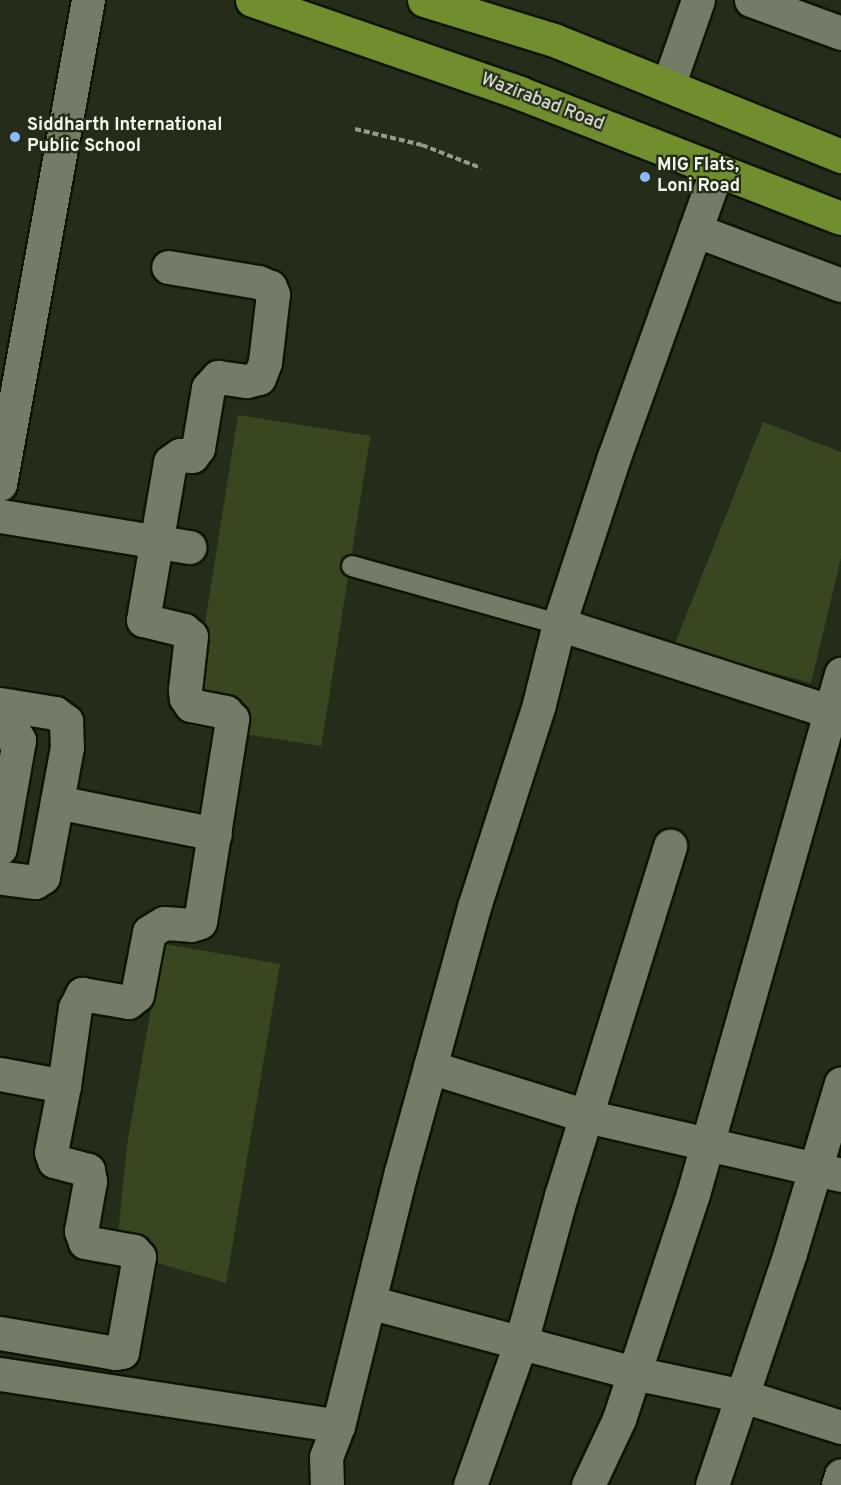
<!DOCTYPE html>
<html>
<head>
<meta charset="utf-8">
<style>
	body { margin:0 }
	#map { position:relative; width:841px; height:1485px; overflow:hidden; background:#262c1a; font-family:Overpass,sans-serif }
	div>[style] { position:absolute }
	.green>* { inset:0; background:#394720; transform-origin:0 0 }
	.path>* { height:4px; margin-top:-2px; transform-origin:0; background:repeating-linear-gradient(90deg,#969b8d 0 6px,transparent 0 9px) }
	.roads { filter:drop-shadow(2px 0 #0f1405) drop-shadow(-2px 0 #0f1405) drop-shadow(0 2px #0f1405) drop-shadow(0 -2px #0f1405) }
	.lane>* { height:20px; margin:-10px; padding:0 10px; transform-origin:10px; border-radius:10px; background:#747c67 }
	.street>* { height:33px; margin:-16.5px; padding:0 16.5px; transform-origin:16.5px; border-radius:16.5px; background:#747c67 }
	.secondary>* { height:33px; margin:-16.5px; padding:0 16.5px; transform-origin:16.5px; border-radius:16.5px; background:#747c67 }
	.highway>* { height:33px; margin:-16.5px; padding:0 16.5px; transform-origin:16.5px; border-radius:16.5px; background:#708e2e }
	.dots>* { width:16px; height:16px; translate:-50% -50%; box-sizing:border-box; border:3px solid #262c1a; border-radius:50% }
	span { translate:-50% -50%; white-space:nowrap; text-align:center; line-height:1.15; -webkit-text-stroke:4.5px #262c1a; paint-order:stroke }
	.street-label { font-size:18px; color:#f2f7eb }
	.poi-label { font-size:18px; color:#f2f7eb; font-weight:700 }
	.left { translate:0 -50%; text-align:left }
</style>
</head>
<body>
<div id="map">
	<div class="green">
		<i style="left:238px;top:415px;width:134px;height:314px;rotate:9deg"></i>
		<i style="clip-path:polygon(763px 422px,841px 452px,841px 558px,811px 683px,674px 646px)"></i>
		<i style="clip-path:polygon(158px 943px,280px 964px,226px 1283px,161px 1264px,116px 1256px,127px 1145px,156px 981px)"></i>
	</div>
	<div class="path">
		<i style="left:355px;top:129px;width:69px;rotate:13.4deg"></i>
		<i style="left:422px;top:145px;width:63px;rotate:21.3deg"></i>
	</div>
	<div class="roads">
		<div class="lane">
			<i style="left:352px;top:566px;width:215px;rotate:15.7deg"></i>
		</div>
		<div class="street">
			<i style="left:695px;top:230px;width:156px;rotate:20.6deg"></i>
			<i style="left:0;top:484px;width:492px;rotate:-79.7deg"></i>
			<i style="left:0;top:516px;width:192px;rotate:9.3deg"></i>
			<i style="left:559px;top:624px;width:296px;rotate:17.9deg"></i>
			<i style="left:0;top:704px;width:56px;rotate:9.3deg"></i>
			<i style="left:55px;top:713px;width:14px;rotate:36deg"></i>
			<i style="left:66px;top:721px;width:26px;rotate:88deg"></i>
			<i style="left:67px;top:747px;width:132px;rotate:100.5deg"></i>
			<i style="left:43px;top:877px;width:9px;rotate:148deg"></i>
			<i style="left:35px;top:882px;width:35px;rotate:-173deg"></i>
			<i style="left:0;top:732px;width:16px;rotate:11deg"></i>
			<i style="left:16px;top:735px;width:6px;rotate:59deg"></i>
			<i style="left:19px;top:740px;width:110px;rotate:100deg"></i>
			<i style="left:57px;top:802px;width:161px;rotate:11.4deg"></i>
			<i style="left:430px;top:1067px;width:164px;rotate:17.4deg"></i>
			<i style="left:586px;top:1116px;width:262px;rotate:13deg"></i>
			<i style="left:0;top:1074px;width:65px;rotate:10.6deg"></i>
			<i style="left:64px;top:1086px;width:79px;rotate:-82deg"></i>
			<i style="left:75px;top:1008px;width:16px;rotate:-63deg"></i>
			<i style="left:82px;top:994px;width:47px;rotate:9.9deg"></i>
			<i style="left:128px;top:1002px;width:11px;rotate:-38deg"></i>
			<i style="left:137px;top:995px;width:64px;rotate:-79.2deg"></i>
			<i style="left:149px;top:932px;width:17px;rotate:-31deg"></i>
			<i style="left:164px;top:923px;width:27px;rotate:4deg"></i>
			<i style="left:191px;top:925px;width:9px;rotate:-18deg"></i>
			<i style="left:200px;top:922px;width:206px;rotate:-81deg"></i>
			<i style="left:232px;top:719px;width:9px;rotate:-131deg"></i>
			<i style="left:226px;top:712px;width:36px;rotate:-169deg"></i>
			<i style="left:191px;top:705px;width:9px;rotate:-126deg"></i>
			<i style="left:186px;top:698px;width:8px;rotate:-97deg"></i>
			<i style="left:185px;top:690px;width:54px;rotate:-83.7deg"></i>
			<i style="left:191px;top:636px;width:9px;rotate:-139deg"></i>
			<i style="left:184px;top:630px;width:42px;rotate:-166.3deg"></i>
			<i style="left:143px;top:620px;width:160px;rotate:-80.3deg"></i>
			<i style="left:170px;top:462px;width:12px;rotate:-35deg"></i>
			<i style="left:180px;top:455px;width:12px;rotate:5deg"></i>
			<i style="left:192px;top:456px;width:10px;rotate:-53deg"></i>
			<i style="left:198px;top:448px;width:61px;rotate:-80.5deg"></i>
			<i style="left:208px;top:388px;width:15px;rotate:-48deg"></i>
			<i style="left:218px;top:377px;width:29px;rotate:8deg"></i>
			<i style="left:247px;top:381px;width:12px;rotate:-14deg"></i>
			<i style="left:259px;top:378px;width:17px;rotate:-69deg"></i>
			<i style="left:265px;top:362px;width:68px;rotate:-83.3deg"></i>
			<i style="left:273px;top:294px;width:8px;rotate:-113deg"></i>
			<i style="left:270px;top:287px;width:13px;rotate:-157deg"></i>
			<i style="left:258px;top:282px;width:91px;rotate:-170.5deg"></i>
			<i style="left:369px;top:1302px;width:274px;rotate:15deg"></i>
			<i style="left:634px;top:1373px;width:111px;rotate:11.9deg"></i>
			<i style="left:743px;top:1396px;width:103px;rotate:17.6deg"></i>
			<i style="left:0;top:1333px;width:117px;rotate:9.9deg"></i>
			<i style="left:115px;top:1353px;width:7px;rotate:-8deg"></i>
			<i style="left:122px;top:1352px;width:97px;rotate:-79.9deg"></i>
			<i style="left:139px;top:1257px;width:8px;rotate:-130deg"></i>
			<i style="left:134px;top:1251px;width:50px;rotate:-169.6deg"></i>
			<i style="left:85px;top:1242px;width:12px;rotate:-110deg"></i>
			<i style="left:81px;top:1231px;width:51px;rotate:-79.8deg"></i>
			<i style="left:90px;top:1181px;width:11px;rotate:-100deg"></i>
			<i style="left:88px;top:1170px;width:35px;rotate:-165deg"></i>
			<i style="left:54px;top:1161px;width:9px;rotate:-108deg"></i>
			<i style="left:51px;top:1152px;width:67px;rotate:-78.9deg"></i>
			<i style="left:0;top:1374px;width:342px;rotate:8.7deg"></i>
			<i style="left:338px;top:1426px;width:262px;rotate:-76.1deg"></i>
			<i style="left:401px;top:1172px;width:275px;rotate:-74.6deg"></i>
			<i style="left:474px;top:907px;width:213px;rotate:-72.2deg"></i>
			<i style="left:539px;top:704px;width:82px;rotate:-76deg"></i>
			<i style="left:559px;top:624px;width:176px;rotate:-71.8deg"></i>
			<i style="left:614px;top:457px;width:305px;rotate:-70.3deg"></i>
			<i style="left:327px;top:1485px;width:28px;rotate:-92deg"></i>
			<i style="left:326px;top:1457px;width:33px;rotate:-69deg"></i>
			<i style="left:470px;top:1485px;width:152px;rotate:-70.4deg"></i>
			<i style="left:521px;top:1342px;width:151px;rotate:-74.7deg"></i>
			<i style="left:561px;top:1196px;width:367px;rotate:-72.7deg"></i>
			<i style="left:588px;top:1485px;width:73px;rotate:-64.8deg"></i>
			<i style="left:619px;top:1419px;width:237px;rotate:-71.8deg"></i>
			<i style="left:693px;top:1194px;width:541px;rotate:-74.11deg"></i>
			<i style="left:712px;top:1485px;width:245px;rotate:-71.4deg"></i>
			<i style="left:790px;top:1253px;width:177px;rotate:-73.3deg"></i>
			<i style="left:838px;top:1485px;width:10px;rotate:-73deg"></i>
		</div>
		<div class="secondary">
			<i style="left:751px;top:0;width:96px;rotate:20.1deg"></i>
			<i style="left:668px;top:86px;width:91px;rotate:-70.8deg"></i>
		</div>
		<div class="highway">
			<i style="left:252px;top:0;width:284px;rotate:19.1deg"></i>
			<i style="left:520px;top:93px;width:344px;rotate:21.3deg"></i>
			<i style="left:424px;top:0;width:136px;rotate:17.1deg"></i>
			<i style="left:554px;top:40px;width:310px;rotate:22deg"></i>
		</div>
	</div>
	<div class="dots">
		<i style="left:15px;top:137px;background:#8bb9fc"></i>
		<i style="left:645px;top:177px;background:#8bb9fc"></i>
	</div>
	<div class="street-label">
		<span style="left:542px;top:103px;rotate:21deg">Wazirabad Road</span>
	</div>
	<div class="poi-label">
		<span class="left" style="left:27px;top:137px">Siddharth International<br>Public School</span>
		<span class="left" style="left:657px;top:177px">MIG Flats,<br>Loni Road</span>
	</div>
</div>
</body>
</html>
